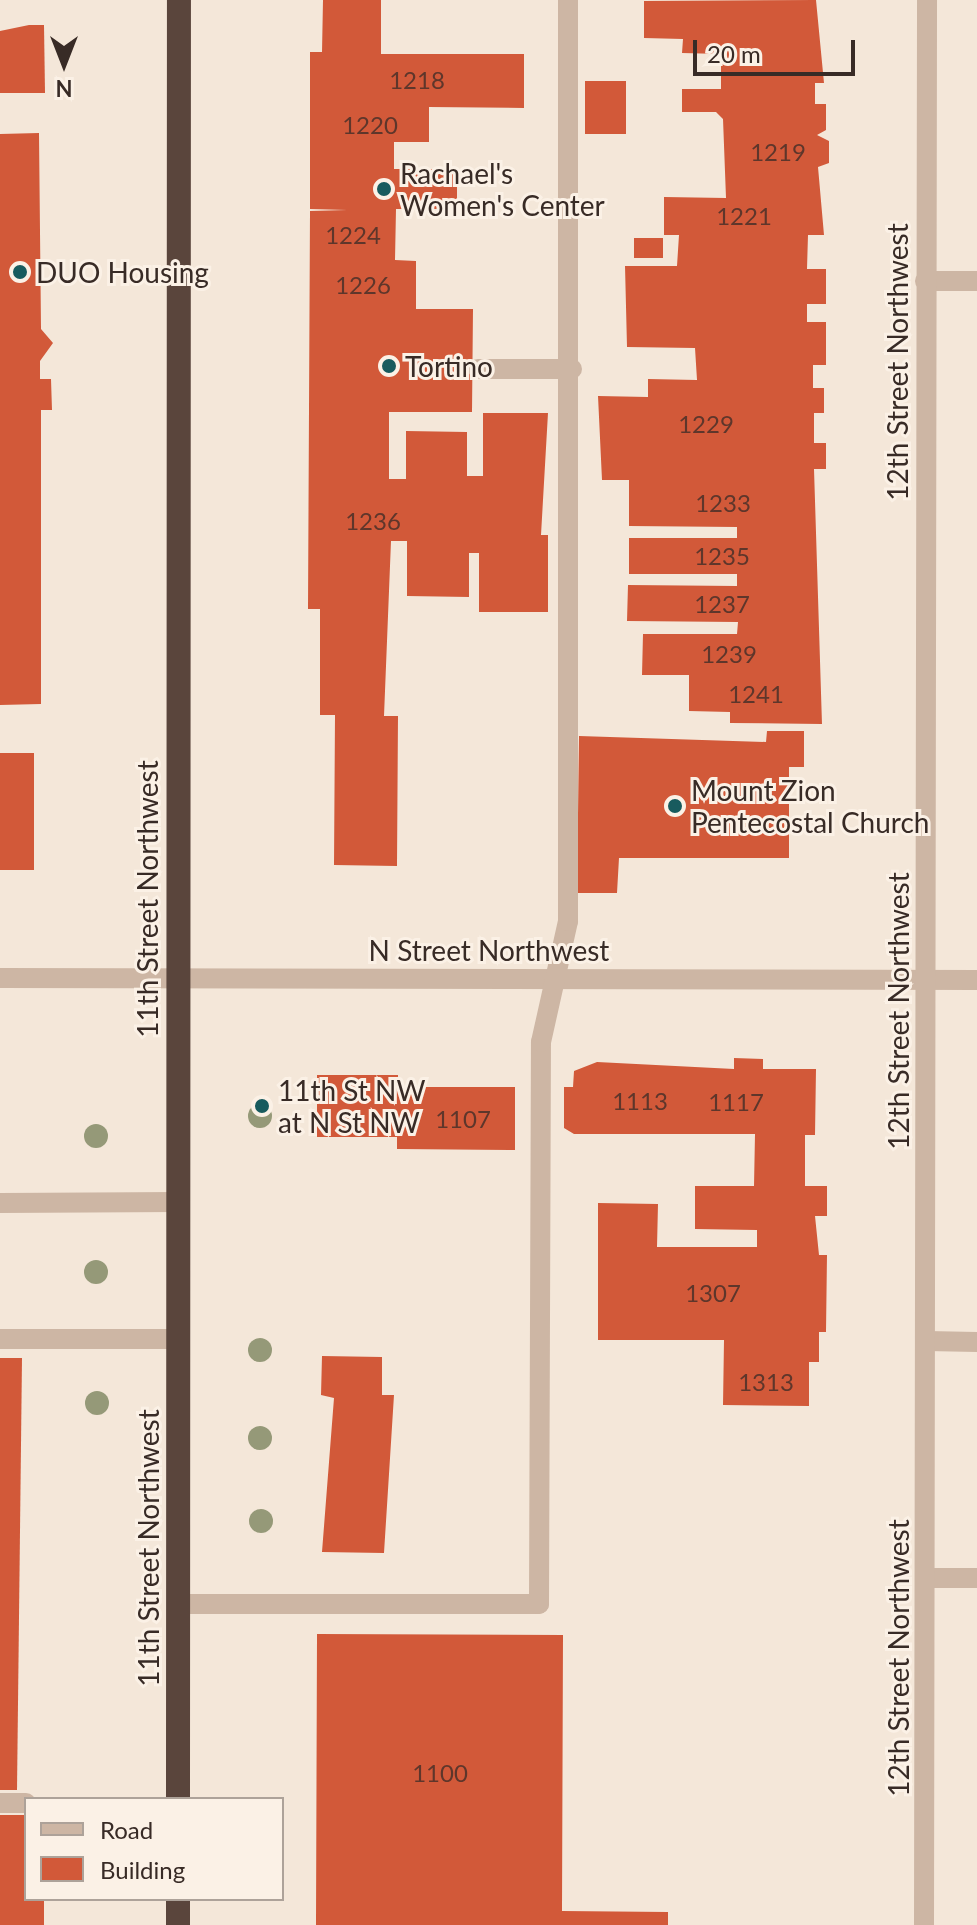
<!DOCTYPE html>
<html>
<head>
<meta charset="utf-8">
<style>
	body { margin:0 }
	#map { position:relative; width:977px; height:1925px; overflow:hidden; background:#f4e7d9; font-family:Lato,sans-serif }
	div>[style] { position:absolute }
	.building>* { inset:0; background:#d25939; transform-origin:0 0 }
	.minor>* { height:20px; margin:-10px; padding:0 10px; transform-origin:10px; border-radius:10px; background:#cdb6a4 }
	.highway>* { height:24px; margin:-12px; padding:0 12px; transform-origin:12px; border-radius:12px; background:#5a453c }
	.trees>* { width:24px; height:24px; margin:-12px; border-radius:50%; background:#959978 }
	.dots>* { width:22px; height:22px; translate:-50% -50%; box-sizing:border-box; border:4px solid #fbf1e6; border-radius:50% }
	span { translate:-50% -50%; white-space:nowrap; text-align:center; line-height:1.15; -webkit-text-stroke:6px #fbf1e6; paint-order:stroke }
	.number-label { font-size:24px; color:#5e362b }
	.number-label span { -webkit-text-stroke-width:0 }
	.poi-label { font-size:28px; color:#382b26 }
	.left { translate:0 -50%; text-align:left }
	.street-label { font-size:28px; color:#382b26 }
	.legend { position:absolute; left:24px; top:1797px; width:260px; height:104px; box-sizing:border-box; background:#fbf1e6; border:2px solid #ada299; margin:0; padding:10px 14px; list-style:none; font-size:24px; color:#382b26 }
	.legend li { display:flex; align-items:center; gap:16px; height:40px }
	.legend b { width:40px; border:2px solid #ada299 }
	.north { position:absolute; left:24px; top:24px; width:80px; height:80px; -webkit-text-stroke:6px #fbf1e6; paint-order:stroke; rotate:180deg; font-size:22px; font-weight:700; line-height:32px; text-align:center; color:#382b26 }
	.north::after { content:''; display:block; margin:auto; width:28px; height:36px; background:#382b26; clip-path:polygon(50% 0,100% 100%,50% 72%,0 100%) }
	.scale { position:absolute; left:693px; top:40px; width:162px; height:36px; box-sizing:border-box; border:4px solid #382b26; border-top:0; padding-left:10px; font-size:24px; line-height:28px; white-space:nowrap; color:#382b26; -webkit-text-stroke:6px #fbf1e6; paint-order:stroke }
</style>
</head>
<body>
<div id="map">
	<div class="building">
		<i style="clip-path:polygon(323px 0,381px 0,381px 54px,524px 54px,524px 108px,429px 107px,429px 142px,394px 142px,394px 169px,457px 169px,457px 209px,396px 209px,395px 260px,416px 261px,416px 309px,473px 309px,472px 412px,389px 412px,389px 479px,406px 479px,406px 431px,467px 432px,467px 476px,483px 476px,483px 413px,548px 413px,541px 535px,548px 535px,548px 612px,479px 612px,479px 553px,469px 553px,469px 597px,407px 596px,407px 541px,391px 541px,384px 716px,398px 716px,397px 866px,334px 865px,335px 715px,320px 715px,320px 609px,308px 609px,310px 211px,347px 210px,310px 209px,310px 52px,322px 52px)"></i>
		<i style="clip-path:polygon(816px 0,824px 83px,815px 83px,815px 104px,826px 104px,826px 130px,817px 135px,829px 141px,829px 163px,818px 167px,824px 235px,808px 235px,807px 269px,826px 269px,826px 304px,807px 304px,807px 322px,826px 322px,826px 365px,813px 365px,813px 388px,824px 388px,824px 413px,814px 413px,814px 443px,826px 443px,826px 469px,814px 469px,822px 724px,730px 723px,730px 712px,689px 711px,689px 675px,642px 675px,643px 634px,737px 634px,738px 622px,627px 621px,628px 585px,737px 586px,737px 574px,629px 574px,629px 538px,737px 538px,737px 527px,629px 526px,629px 480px,602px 480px,598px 396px,648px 397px,648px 379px,697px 380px,695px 348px,627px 347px,625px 266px,677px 266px,679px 235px,664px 235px,664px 197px,726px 198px,723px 119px,716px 112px,682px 112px,682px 89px,721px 89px,721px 54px,682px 53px,683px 39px,644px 38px,644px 1px)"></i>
		<i style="clip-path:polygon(29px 25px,44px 25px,45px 93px,0 93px,0 31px)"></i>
		<i style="left:585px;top:81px;width:41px;height:53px"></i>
		<i style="clip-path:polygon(39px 133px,41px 329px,53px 343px,40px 361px,40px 379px,51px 379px,52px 410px,41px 410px,41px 704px,0 705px,0 134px)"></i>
		<i style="left:634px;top:238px;width:29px;height:20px"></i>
		<i style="clip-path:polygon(767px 731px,804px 731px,804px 767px,789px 767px,789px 858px,619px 858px,617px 893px,577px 893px,579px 736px,766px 742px)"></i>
		<i style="left:0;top:753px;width:34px;height:117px"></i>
		<i style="clip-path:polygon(734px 1058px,763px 1059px,763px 1069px,816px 1069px,815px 1135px,805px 1135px,805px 1186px,827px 1186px,827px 1216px,815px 1216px,819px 1255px,827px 1255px,826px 1332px,819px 1332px,819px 1362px,809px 1362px,809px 1406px,723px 1405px,724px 1340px,598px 1340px,598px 1203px,658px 1204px,657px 1247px,757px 1247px,757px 1230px,695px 1229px,695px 1186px,754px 1186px,755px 1134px,574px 1134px,564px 1128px,564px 1087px,573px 1087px,574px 1071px,597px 1062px,734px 1069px)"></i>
		<i style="clip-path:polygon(317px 1075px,398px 1075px,398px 1087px,515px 1087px,515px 1150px,397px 1149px,397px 1137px,317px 1137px)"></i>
		<i style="clip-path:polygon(322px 1356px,382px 1357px,382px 1395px,394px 1395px,384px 1553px,322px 1552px,334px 1398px,321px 1395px)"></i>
		<i style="clip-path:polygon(0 1358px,22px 1358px,17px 1790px,0 1790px)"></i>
		<i style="clip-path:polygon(317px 1634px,563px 1635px,562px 1911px,668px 1912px,668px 1925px,316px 1925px)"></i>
		<i style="clip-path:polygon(0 1815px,26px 1815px,26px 1899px,44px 1899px,44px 1925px,0 1925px)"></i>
	</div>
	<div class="minor">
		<i style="left:925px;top:281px;width:52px"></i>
		<i style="left:478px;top:369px;width:94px"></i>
		<i style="left:0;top:978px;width:977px;rotate:0.12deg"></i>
		<i style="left:0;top:1203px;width:178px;rotate:-0.3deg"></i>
		<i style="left:0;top:1339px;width:178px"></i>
		<i style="left:927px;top:1341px;width:50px;rotate:1.1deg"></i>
		<i style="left:927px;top:1578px;width:50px"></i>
		<i style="left:179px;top:1604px;width:360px"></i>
		<i style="left:539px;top:1604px;width:562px;rotate:-89.8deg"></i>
		<i style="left:541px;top:1042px;width:124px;rotate:-77.4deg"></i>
		<i style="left:568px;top:921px;width:921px;rotate:-90deg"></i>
		<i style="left:0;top:1803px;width:26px"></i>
		<i style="left:924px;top:1925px;width:1925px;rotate:-89.91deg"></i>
	</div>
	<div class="highway">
		<i style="left:178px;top:1799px;width:1799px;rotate:-89.97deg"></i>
		<i style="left:178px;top:1899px;width:26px;rotate:90deg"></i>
	</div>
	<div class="trees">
		<i style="left:260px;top:1116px"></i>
		<i style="left:96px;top:1136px"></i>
		<i style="left:96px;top:1272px"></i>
		<i style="left:260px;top:1350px"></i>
		<i style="left:97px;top:1403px"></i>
		<i style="left:260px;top:1438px"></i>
		<i style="left:261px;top:1521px"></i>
	</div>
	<div class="dots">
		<i style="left:384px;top:189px;background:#185b5e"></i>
		<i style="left:20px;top:272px;background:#185b5e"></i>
		<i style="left:389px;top:366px;background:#185b5e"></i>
		<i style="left:675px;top:806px;background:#185b5e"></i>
		<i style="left:262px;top:1106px;background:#185b5e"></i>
	</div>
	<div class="number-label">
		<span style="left:417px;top:80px">1218</span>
		<span style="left:370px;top:125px">1220</span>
		<span style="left:778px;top:152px">1219</span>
		<span style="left:744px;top:216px">1221</span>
		<span style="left:353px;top:235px">1224</span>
		<span style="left:363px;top:285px">1226</span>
		<span style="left:706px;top:424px">1229</span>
		<span style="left:723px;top:503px">1233</span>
		<span style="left:373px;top:521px">1236</span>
		<span style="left:722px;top:556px">1235</span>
		<span style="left:722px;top:604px">1237</span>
		<span style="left:729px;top:654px">1239</span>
		<span style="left:756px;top:694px">1241</span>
		<span style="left:640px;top:1101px">1113</span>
		<span style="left:736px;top:1102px">1117</span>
		<span style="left:463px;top:1119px">1107</span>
		<span style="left:713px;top:1293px">1307</span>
		<span style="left:766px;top:1382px">1313</span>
		<span style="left:440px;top:1773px">1100</span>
	</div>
	<div class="poi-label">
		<span class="left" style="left:400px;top:189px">Rachael's<br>Women's Center</span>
		<span class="left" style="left:36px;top:272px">DUO Housing</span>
		<span class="left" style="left:405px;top:366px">Tortino</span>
		<span class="left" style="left:691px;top:806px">Mount Zion<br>Pentecostal Church</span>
		<span class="left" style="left:278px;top:1106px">11th St NW<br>at N St NW</span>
	</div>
	<div class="street-label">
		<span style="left:897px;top:362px;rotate:-90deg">12th Street Northwest</span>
		<span style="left:147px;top:899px;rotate:-90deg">11th Street Northwest</span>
		<span style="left:489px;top:950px">N Street Northwest</span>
		<span style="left:898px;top:1011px;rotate:-90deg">12th Street Northwest</span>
		<span style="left:148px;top:1548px;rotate:-90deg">11th Street Northwest</span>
		<span style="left:898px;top:1658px;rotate:-90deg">12th Street Northwest</span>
	</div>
	<ul class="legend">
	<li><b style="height:10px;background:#cdb6a4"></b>Road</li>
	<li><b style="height:22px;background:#d25939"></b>Building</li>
	</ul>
	<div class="north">N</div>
	<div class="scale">20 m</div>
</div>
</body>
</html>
